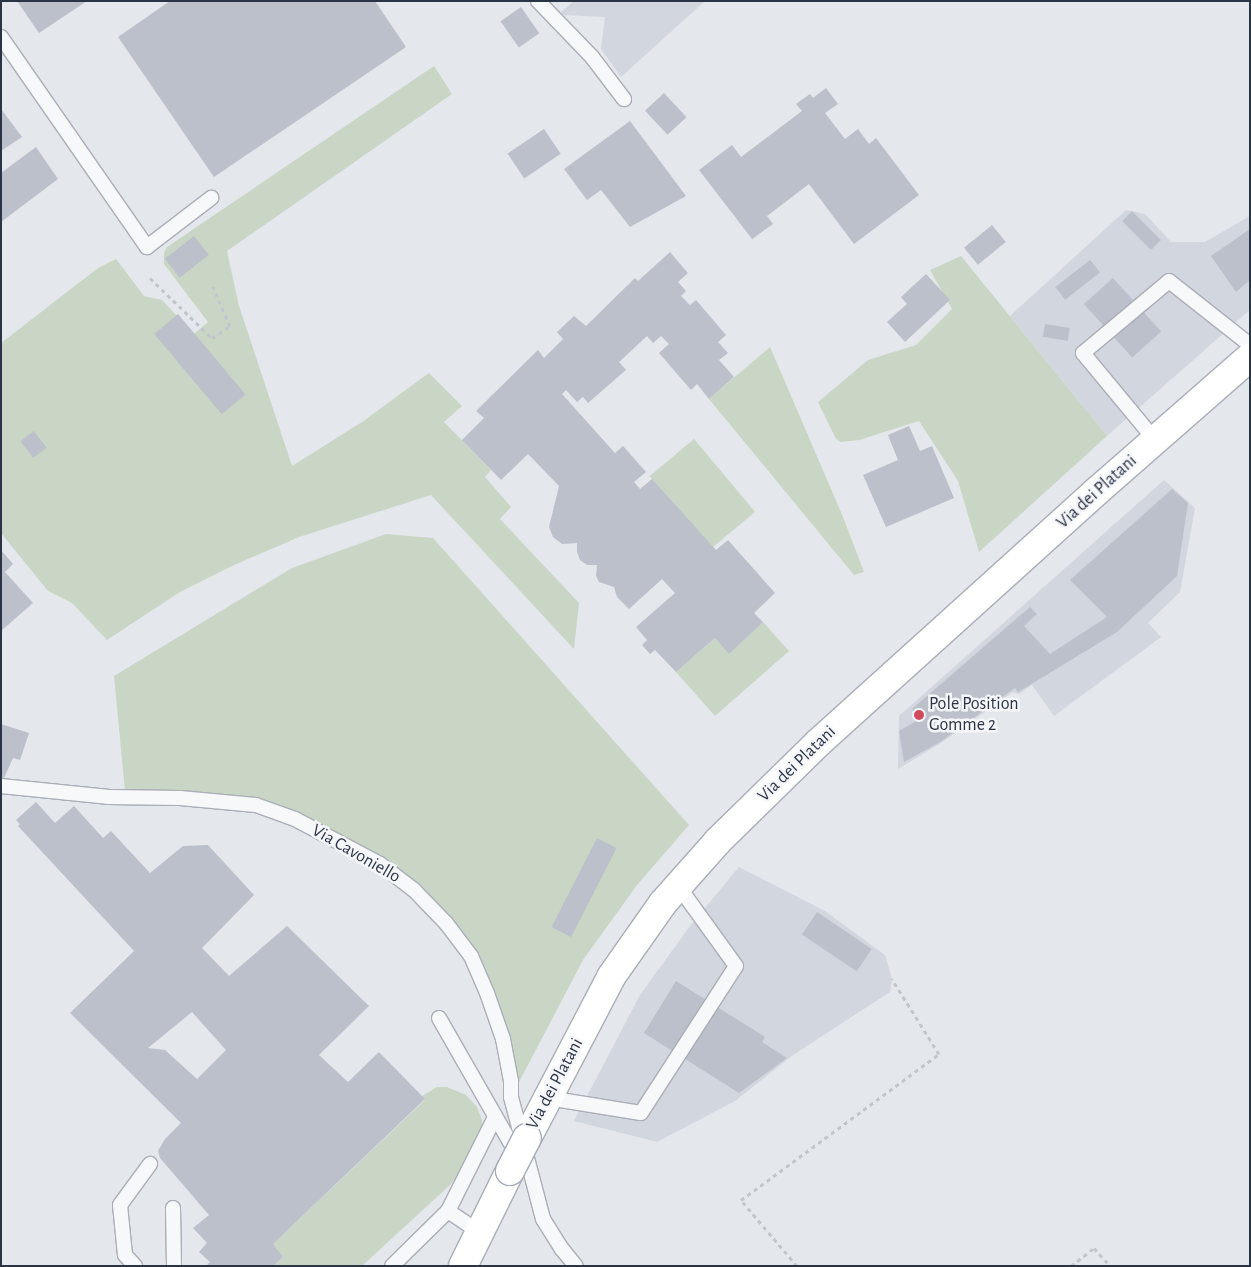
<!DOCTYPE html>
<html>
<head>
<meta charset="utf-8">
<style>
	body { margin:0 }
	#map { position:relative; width:1251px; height:1267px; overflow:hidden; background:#e4e7ec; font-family:"Alegreya Sans",sans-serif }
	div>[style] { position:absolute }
	.built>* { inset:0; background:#d2d6de }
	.green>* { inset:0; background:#c9d6c5; transform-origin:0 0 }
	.building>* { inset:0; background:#bbc0ca; transform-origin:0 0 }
	.path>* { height:3px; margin-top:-1.5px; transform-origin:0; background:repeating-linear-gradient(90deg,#c2c5cb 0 4px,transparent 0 8px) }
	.roads { filter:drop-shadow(1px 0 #a9aeb7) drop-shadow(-1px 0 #a9aeb7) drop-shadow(0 1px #a9aeb7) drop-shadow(0 -1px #a9aeb7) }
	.service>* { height:14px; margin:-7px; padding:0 7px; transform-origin:7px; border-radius:7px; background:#f7f8fa }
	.primary>* { height:28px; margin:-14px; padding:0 14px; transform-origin:14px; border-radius:14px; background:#fff }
	.bridges { filter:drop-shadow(1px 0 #a3abb8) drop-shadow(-1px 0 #a3abb8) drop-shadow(0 1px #a3abb8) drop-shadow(0 -1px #a3abb8) }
	.primary-bridge>* { height:28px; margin:-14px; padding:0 14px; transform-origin:14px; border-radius:14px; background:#fff }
	.dots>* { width:14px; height:14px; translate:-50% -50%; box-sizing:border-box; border:2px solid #f4f6f9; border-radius:50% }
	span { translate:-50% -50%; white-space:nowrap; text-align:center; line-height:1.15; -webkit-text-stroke:5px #f4f6f9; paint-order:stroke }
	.street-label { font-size:18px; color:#2b3445 }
	.poi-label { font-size:18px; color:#2b3445 }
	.left { translate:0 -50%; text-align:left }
	.frame { position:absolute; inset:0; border:2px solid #2b3445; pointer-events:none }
</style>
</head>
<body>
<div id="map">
	<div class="built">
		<i style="clip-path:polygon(574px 1px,705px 1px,621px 77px,601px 49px,605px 17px,564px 15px,561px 12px)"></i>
		<i style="clip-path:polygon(1126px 210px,1145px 214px,1171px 242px,1205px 242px,1250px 216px,1250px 310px,1107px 436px,1010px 316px)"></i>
		<i style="clip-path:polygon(1164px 480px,1195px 508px,1180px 592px,1148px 623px,1161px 637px,1054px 716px,1032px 685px,1019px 694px,1013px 692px,941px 743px,898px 769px,899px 716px)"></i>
		<i style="clip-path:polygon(739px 867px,825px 911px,885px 955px,892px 979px,890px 992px,793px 1055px,735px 1101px,657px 1142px,574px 1121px,640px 995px,690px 926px)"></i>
	</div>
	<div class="green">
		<i style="clip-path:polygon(434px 66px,452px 94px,227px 251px,239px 306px,292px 466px,362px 422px,429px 373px,462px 406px,444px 422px,491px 470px,485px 477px,511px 507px,500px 519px,579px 603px,574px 649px,431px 495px,299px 537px,234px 565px,180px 592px,107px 640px,72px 603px,48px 591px,1px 533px,1px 343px,98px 268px,116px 259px,144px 296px,162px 300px,194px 334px,208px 322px,164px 264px,164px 253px,167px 247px)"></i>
		<i style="clip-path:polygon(961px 256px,1107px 436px,979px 552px,958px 481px,919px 421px,859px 440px,841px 442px,836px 439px,818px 402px,868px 360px,916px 345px,952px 309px,930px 270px)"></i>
		<i style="clip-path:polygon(770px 347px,843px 517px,864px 572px,854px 575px,709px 399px)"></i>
		<i style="left:694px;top:439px;width:95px;height:58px;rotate:50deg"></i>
		<i style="clip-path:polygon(386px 534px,433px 538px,689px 825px,637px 885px,583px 960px,518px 1084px,510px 1038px,495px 992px,478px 955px,452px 919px,419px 885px,384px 858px,297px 813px,125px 791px,114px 676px,292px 568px)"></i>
		<i style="clip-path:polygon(763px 622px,789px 651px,715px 716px,676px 672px,715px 638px,729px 653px)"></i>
		<i style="clip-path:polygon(437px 1087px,447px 1087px,466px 1095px,477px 1107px,482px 1120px,483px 1130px,477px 1146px,451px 1184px,362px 1266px,273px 1266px,283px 1257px,273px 1244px,425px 1100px,422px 1096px)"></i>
	</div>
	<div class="building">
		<i style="clip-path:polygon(17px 1px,87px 1px,39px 33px)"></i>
		<i style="clip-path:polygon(170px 1px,375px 1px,406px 47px,214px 177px,118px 37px)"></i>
		<i style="left:521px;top:7px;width:32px;height:25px;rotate:55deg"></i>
		<i style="clip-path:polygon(826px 88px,838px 104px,825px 113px,845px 139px,858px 129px,869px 144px,876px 138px,919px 195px,854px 244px,809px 184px,767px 216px,773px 224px,752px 239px,699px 170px,732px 145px,741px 157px,802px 111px,796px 104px,810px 94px,813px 98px)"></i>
		<i style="left:664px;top:93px;width:33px;height:26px;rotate:47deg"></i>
		<i style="clip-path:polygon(1px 109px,22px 137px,1px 151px)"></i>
		<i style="clip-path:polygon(630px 121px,686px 196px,630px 227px,601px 190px,587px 200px,564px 169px)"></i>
		<i style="left:544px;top:129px;width:30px;height:44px;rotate:56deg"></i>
		<i style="clip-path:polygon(36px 147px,58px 179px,1px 222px,1px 173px)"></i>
		<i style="left:1132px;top:211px;width:41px;height:14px;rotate:45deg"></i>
		<i style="left:992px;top:225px;width:22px;height:36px;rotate:51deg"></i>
		<i style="clip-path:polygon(1250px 229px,1250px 280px,1236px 292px,1211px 256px)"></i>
		<i style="left:194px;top:236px;width:24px;height:37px;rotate:52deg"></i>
		<i style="clip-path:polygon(670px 252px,688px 273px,678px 282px,686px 291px,681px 296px,690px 305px,696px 300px,726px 335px,718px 342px,728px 353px,719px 360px,734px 377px,709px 399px,697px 384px,691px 390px,659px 353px,669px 344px,661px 336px,653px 343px,647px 336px,619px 362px,626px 370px,588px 403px,583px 397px,577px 402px,566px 390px,562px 394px,615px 453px,623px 446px,646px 472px,634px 482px,640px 489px,652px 479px,716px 550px,728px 540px,775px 593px,754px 613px,763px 622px,729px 654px,715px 638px,676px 672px,655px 650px,650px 654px,642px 645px,647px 640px,636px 627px,675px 593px,662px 579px,629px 609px,617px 597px,614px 587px,599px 582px,596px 576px,597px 565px,587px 565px,580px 560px,577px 552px,577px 543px,562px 544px,553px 537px,549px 527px,559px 486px,528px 454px,501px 480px,462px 440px,484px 418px,476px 411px,538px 350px,544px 358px,563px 339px,557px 332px,574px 316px,586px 326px,635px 278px,638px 281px)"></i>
		<i style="left:1090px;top:260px;width:16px;height:44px;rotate:52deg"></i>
		<i style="clip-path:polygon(926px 274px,950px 300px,905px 342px,887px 322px,907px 304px,901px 297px)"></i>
		<i style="left:1113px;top:278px;width:72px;height:39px;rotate:48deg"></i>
		<i style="left:178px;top:314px;width:105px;height:31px;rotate:50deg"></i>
		<i style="left:1045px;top:324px;width:25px;height:13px;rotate:9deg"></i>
		<i style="clip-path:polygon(909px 426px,920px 451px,932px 446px,954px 498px,886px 527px,863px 475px,898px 460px,888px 435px)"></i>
		<i style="left:34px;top:431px;width:21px;height:17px;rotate:53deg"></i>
		<i style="clip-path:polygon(1172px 489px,1188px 503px,1177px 576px,1117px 632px,1025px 688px,1018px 692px,1015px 688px,940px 742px,904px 762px,899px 731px,920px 719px,912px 709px,1030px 607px,1037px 614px,1024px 626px,1050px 654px,1107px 617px,1070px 580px)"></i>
		<i style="clip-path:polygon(1px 550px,13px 564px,5px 572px,33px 603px,1px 631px)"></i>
		<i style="clip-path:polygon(1px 724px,29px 733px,20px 760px,13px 758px,4px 778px,1px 778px)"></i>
		<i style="clip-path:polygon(evenodd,36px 802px,55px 823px,74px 806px,103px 838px,111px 831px,150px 873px,183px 846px,208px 845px,254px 895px,202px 948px,229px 976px,287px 926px,369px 1006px,319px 1055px,348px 1082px,379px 1052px,425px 1099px,273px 1244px,283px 1257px,273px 1266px,206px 1266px,210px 1262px,199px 1252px,207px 1243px,193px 1228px,209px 1215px,160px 1158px,158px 1151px,165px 1139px,181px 1123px,70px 1013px,134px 951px,18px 826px,20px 824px,16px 820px,36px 802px,192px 1012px,226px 1050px,197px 1079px,165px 1050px,148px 1048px,192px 1012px)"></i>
		<i style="left:597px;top:838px;width:22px;height:100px;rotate:27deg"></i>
		<i style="left:817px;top:912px;width:66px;height:27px;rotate:34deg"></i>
		<i style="clip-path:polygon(676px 981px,765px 1037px,762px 1042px,787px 1058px,739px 1093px,644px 1033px)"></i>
	</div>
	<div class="path">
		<i style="left:150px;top:278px;width:86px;rotate:44.1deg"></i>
		<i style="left:212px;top:338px;width:22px;rotate:-34deg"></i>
		<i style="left:230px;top:326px;width:43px;rotate:-113.6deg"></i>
		<i style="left:797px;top:1266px;width:87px;rotate:-130.3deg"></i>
		<i style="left:741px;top:1200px;width:246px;rotate:-36.4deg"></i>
		<i style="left:939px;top:1054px;width:89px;rotate:-122.1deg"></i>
		<i style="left:1071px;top:1266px;width:29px;rotate:-38deg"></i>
		<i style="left:1094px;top:1248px;width:24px;rotate:48deg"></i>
	</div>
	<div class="roads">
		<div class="service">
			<i style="left:538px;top:1px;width:78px;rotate:46deg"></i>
			<i style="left:592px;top:57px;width:53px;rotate:52.7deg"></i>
			<i style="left:1px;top:37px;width:256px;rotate:55.2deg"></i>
			<i style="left:147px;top:247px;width:81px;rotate:-37.4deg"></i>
			<i style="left:1155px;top:440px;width:113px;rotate:-129.6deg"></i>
			<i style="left:1083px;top:353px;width:112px;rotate:-39.9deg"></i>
			<i style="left:1169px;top:281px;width:103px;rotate:38.3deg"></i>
			<i style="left:1px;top:786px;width:109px;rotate:5.8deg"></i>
			<i style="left:109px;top:797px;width:71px;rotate:0.8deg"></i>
			<i style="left:180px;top:798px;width:76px;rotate:5.3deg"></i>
			<i style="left:256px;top:805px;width:41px;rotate:19.7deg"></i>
			<i style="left:295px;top:819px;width:96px;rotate:27.9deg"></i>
			<i style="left:380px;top:864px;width:43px;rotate:37.4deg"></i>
			<i style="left:414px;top:890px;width:46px;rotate:45.9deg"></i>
			<i style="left:446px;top:923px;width:41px;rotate:52.9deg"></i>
			<i style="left:471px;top:956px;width:40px;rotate:66.6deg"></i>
			<i style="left:487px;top:993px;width:49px;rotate:70.8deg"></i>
			<i style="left:503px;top:1039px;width:43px;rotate:79.2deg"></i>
			<i style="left:511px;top:1081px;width:16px;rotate:90deg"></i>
			<i style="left:511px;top:1097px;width:126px;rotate:75.3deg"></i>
			<i style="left:543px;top:1219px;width:36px;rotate:58deg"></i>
			<i style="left:562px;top:1249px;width:22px;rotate:51deg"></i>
			<i style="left:439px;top:1018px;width:159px;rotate:60.2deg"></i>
			<i style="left:548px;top:1098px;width:94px;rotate:9.2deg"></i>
			<i style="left:641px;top:1113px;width:175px;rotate:-57.1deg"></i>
			<i style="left:736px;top:966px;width:97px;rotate:-125.8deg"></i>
			<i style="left:173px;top:1208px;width:58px;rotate:89deg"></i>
			<i style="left:448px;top:1211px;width:105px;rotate:-63.4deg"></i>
			<i style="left:135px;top:1266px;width:15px;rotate:-132deg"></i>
			<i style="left:125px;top:1255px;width:50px;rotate:-95.7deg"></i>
			<i style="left:120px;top:1205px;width:51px;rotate:-53.8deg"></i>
			<i style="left:392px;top:1266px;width:78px;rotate:-44.5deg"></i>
			<i style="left:448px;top:1211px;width:40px;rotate:34deg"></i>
		</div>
		<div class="primary">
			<i style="left:527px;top:1138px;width:182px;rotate:-62.4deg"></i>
			<i style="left:611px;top:977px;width:90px;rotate:-54.9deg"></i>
			<i style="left:663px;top:903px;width:83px;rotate:-48.4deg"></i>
			<i style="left:718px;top:841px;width:140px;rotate:-44.4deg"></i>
			<i style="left:818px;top:743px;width:376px;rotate:-42.1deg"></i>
			<i style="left:1097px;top:491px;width:203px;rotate:-41.2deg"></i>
			<i style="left:463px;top:1266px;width:106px;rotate:-63.7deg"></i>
		</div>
	</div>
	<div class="bridges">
		<div class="primary-bridge">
			<i style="left:510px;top:1171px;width:37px;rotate:-63deg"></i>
		</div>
	</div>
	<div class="dots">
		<i style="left:919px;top:715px;background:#d1495b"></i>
	</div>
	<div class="street-label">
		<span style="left:1097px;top:492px;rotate:-42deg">Via dei Platani</span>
		<span style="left:797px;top:764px;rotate:-44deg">Via dei Platani</span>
		<span style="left:356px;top:854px;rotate:30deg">Via Cavoniello</span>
		<span style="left:555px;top:1084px;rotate:-62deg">Via dei Platani</span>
	</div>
	<div class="poi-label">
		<span class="left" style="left:929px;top:715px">Pole Position<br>Gomme 2</span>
	</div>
	<div class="frame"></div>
</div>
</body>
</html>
